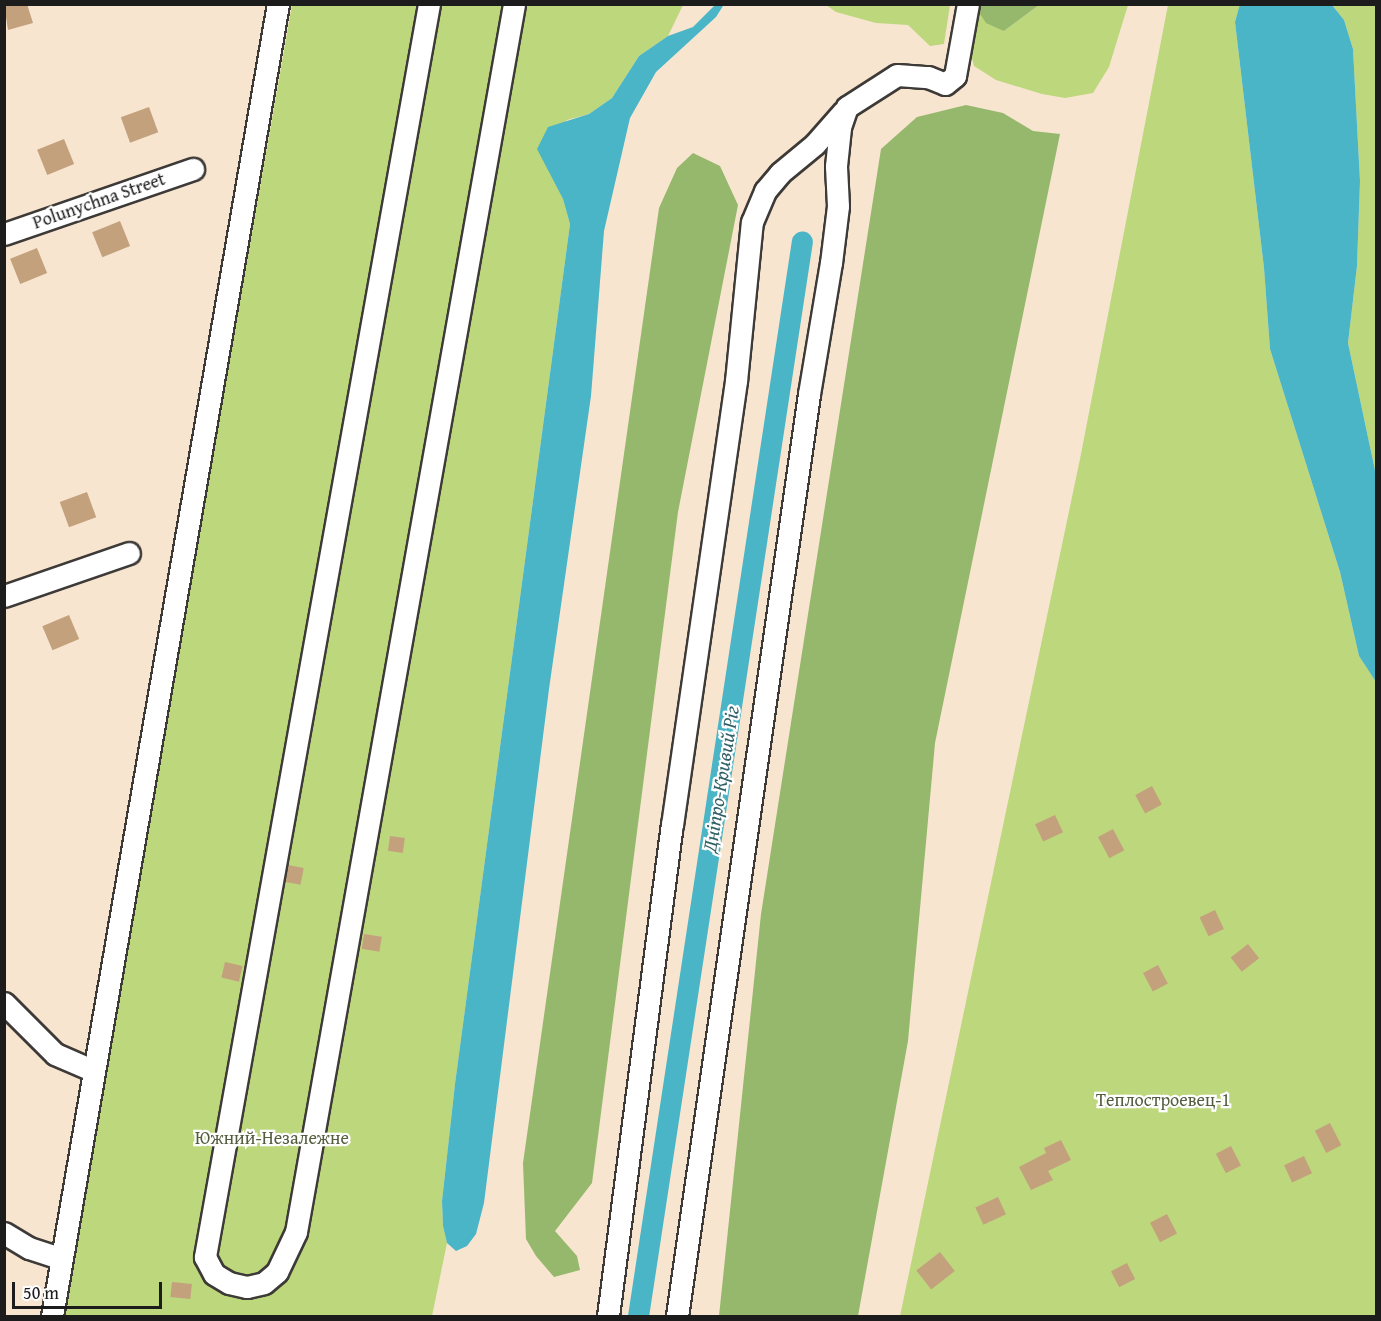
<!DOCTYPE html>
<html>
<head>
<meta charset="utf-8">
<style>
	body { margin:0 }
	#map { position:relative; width:1381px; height:1321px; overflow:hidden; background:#f7e5d0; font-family:"Gentium Book Plus",serif }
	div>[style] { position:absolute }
	.green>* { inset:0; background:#bdd77c }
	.forest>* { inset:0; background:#96b86c }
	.water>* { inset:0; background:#4ab5c6 }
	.canal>* { height:21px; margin:-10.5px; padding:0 10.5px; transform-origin:10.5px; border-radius:10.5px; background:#4ab5c6 }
	.building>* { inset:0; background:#c3a17d; transform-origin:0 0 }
	.roads { filter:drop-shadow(2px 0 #3d3a37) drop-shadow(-2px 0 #3d3a37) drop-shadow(0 2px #3d3a37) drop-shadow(0 -2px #3d3a37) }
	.minor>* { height:21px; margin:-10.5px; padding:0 10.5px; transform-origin:10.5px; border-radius:10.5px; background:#fff }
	span { translate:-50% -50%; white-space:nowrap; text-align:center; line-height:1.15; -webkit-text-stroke:4.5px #fff; paint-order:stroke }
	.street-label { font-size:18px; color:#1c1c1c }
	.park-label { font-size:18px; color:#545d3e }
	.water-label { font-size:20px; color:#316168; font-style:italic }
	.frame { position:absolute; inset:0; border:6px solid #1c1c1c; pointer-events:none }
	.scale { position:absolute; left:12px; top:1282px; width:150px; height:27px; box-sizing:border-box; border:3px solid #1c1c1c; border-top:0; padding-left:8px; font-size:18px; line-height:21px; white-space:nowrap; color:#1c1c1c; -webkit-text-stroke:4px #fff; paint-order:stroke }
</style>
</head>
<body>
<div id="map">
	<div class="green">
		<i style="clip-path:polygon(292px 5px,683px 5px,668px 36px,639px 56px,612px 98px,589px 114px,567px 120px,538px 149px,563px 199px,570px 224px,455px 1084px,442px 1201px,443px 1226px,447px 1243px,432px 1316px,62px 1316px)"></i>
		<i style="clip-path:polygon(826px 5px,950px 5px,944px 44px,930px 46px,908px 25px,876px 23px,836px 12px)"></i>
		<i style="clip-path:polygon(1039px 5px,1128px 5px,1109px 67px,1093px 93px,1065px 98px,1042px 94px,996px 80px,974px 66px,968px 43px,977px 9px,1004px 31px)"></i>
		<i style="clip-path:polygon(1168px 5px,1240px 5px,1235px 22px,1264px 268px,1270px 349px,1340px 572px,1359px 656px,1376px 682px,1376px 1316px,900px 1316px,1080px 459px)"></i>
		<i style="clip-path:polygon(1332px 5px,1376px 5px,1376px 475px,1348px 343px,1357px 266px,1360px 181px,1353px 49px,1344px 20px)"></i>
	</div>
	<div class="forest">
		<i style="clip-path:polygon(979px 5px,1039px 5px,1004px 31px,986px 23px,977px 9px)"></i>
		<i style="clip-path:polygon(966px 105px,1003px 113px,1033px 131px,1060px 134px,935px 743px,908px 1041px,858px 1316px,719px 1316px,761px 914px,881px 149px,917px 117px)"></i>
		<i style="clip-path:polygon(693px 153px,720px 166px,738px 205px,678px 512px,592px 1183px,555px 1231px,577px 1256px,580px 1270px,554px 1277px,536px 1256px,526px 1239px,523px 1163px,659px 208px,677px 168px)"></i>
	</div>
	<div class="water">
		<i style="clip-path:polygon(1240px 4px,1332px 5px,1344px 20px,1353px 49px,1360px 181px,1357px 266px,1348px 343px,1376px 475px,1376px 682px,1359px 656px,1340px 572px,1270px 349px,1264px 268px,1235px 22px)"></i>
		<i style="clip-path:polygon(714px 6px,723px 6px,716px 17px,656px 72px,630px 118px,604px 231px,591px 396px,549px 689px,484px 1203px,476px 1234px,467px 1246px,456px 1251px,447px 1243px,443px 1226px,442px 1201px,455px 1084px,570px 224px,563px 199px,537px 149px,548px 127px,589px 114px,612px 98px,639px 56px,668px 36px,693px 27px)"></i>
	</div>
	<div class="canal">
		<i style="left:638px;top:1316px;width:1087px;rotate:-81.33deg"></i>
	</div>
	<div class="building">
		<i style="clip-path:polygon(4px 4px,27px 4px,33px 23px,8px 30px)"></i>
		<i style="left:149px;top:107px;width:27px;height:30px;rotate:70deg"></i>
		<i style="left:64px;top:139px;width:27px;height:29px;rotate:68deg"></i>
		<i style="left:120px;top:221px;width:27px;height:30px;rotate:68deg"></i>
		<i style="left:37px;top:248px;width:27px;height:29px;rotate:68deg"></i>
		<i style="left:87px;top:492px;width:27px;height:29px;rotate:70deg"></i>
		<i style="left:69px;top:615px;width:26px;height:29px;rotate:67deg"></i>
		<i style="left:1152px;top:786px;width:21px;height:19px;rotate:62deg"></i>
		<i style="left:1055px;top:815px;width:19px;height:22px;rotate:65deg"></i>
		<i style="left:1113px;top:829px;width:24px;height:17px;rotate:62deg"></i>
		<i style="left:390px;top:836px;width:15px;height:15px;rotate:8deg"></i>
		<i style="left:288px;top:865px;width:16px;height:17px;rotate:11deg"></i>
		<i style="left:1215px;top:910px;width:21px;height:17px;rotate:65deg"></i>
		<i style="left:364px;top:934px;width:18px;height:15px;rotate:9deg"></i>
		<i style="left:1248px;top:944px;width:18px;height:22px;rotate:52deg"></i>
		<i style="left:225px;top:962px;width:18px;height:16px;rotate:13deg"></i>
		<i style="left:1158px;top:965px;width:21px;height:17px;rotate:62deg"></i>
		<i style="left:1330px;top:1123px;width:25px;height:17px;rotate:63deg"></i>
		<i style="clip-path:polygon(1061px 1140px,1071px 1160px,1048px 1171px,1053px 1180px,1031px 1190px,1019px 1167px,1046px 1153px,1044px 1148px)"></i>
		<i style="left:1231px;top:1146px;width:22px;height:17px;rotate:63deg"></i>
		<i style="left:1304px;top:1156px;width:19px;height:22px;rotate:65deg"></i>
		<i style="left:998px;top:1197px;width:19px;height:25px;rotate:65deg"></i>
		<i style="left:1167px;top:1214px;width:22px;height:19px;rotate:63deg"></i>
		<i style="left:940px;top:1252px;width:24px;height:30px;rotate:52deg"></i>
		<i style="left:1127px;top:1263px;width:18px;height:18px;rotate:63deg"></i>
		<i style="left:172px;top:1282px;width:20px;height:15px;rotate:6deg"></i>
	</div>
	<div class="roads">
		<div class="minor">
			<i style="left:429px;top:4px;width:1273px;rotate:100.14deg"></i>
			<i style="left:205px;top:1257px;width:19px;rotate:62deg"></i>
			<i style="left:214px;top:1274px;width:17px;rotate:31deg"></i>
			<i style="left:229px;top:1283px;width:18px;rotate:13deg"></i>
			<i style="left:247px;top:1287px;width:17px;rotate:-13deg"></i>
			<i style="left:264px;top:1283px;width:17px;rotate:-40deg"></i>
			<i style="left:277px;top:1272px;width:44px;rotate:-64.6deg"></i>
			<i style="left:296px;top:1232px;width:1247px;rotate:-79.93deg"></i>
			<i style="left:4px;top:234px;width:200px;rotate:-19deg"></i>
			<i style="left:4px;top:596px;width:132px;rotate:-19deg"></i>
			<i style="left:4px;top:1003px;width:72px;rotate:45deg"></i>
			<i style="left:55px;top:1054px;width:40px;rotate:23.4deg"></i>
			<i style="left:4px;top:1233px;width:29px;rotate:31deg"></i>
			<i style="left:29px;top:1248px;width:33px;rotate:18deg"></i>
			<i style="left:52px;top:1316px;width:1331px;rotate:-80.23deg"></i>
			<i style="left:608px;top:1316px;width:495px;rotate:-82.6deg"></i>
			<i style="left:672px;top:825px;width:449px;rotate:-81.8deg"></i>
			<i style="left:736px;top:381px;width:160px;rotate:-84.3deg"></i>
			<i style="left:752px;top:222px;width:34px;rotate:-67deg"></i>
			<i style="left:765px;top:191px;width:23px;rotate:-50deg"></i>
			<i style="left:780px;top:173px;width:45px;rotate:-39.6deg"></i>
			<i style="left:815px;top:144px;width:43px;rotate:-48.8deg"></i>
			<i style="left:677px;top:1316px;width:931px;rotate:-81.85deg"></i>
			<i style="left:809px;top:394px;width:133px;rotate:-80.5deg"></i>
			<i style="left:831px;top:263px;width:57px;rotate:-83deg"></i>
			<i style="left:838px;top:206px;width:40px;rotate:-92.9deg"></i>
			<i style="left:836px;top:166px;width:39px;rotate:-84deg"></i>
			<i style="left:840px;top:127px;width:21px;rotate:-71deg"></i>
			<i style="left:847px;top:107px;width:59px;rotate:-32.6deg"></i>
			<i style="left:897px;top:75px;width:31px;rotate:4deg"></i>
			<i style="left:928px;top:77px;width:18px;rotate:22deg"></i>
			<i style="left:945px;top:84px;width:13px;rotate:-39deg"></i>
			<i style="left:955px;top:76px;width:73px;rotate:-79.8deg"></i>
		</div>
	</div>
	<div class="street-label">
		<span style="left:99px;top:201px;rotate:-19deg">Polunychna Street</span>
	</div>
	<div class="park-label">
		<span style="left:1163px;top:1100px">Теплостроевец-1</span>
		<span style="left:272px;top:1138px">Южний-Незалежне</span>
	</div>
	<div class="water-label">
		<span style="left:720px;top:779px;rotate:-81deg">Дніпро-Кривий Ріг</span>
	</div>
	<div class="frame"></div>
	<div class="scale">50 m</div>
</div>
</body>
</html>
